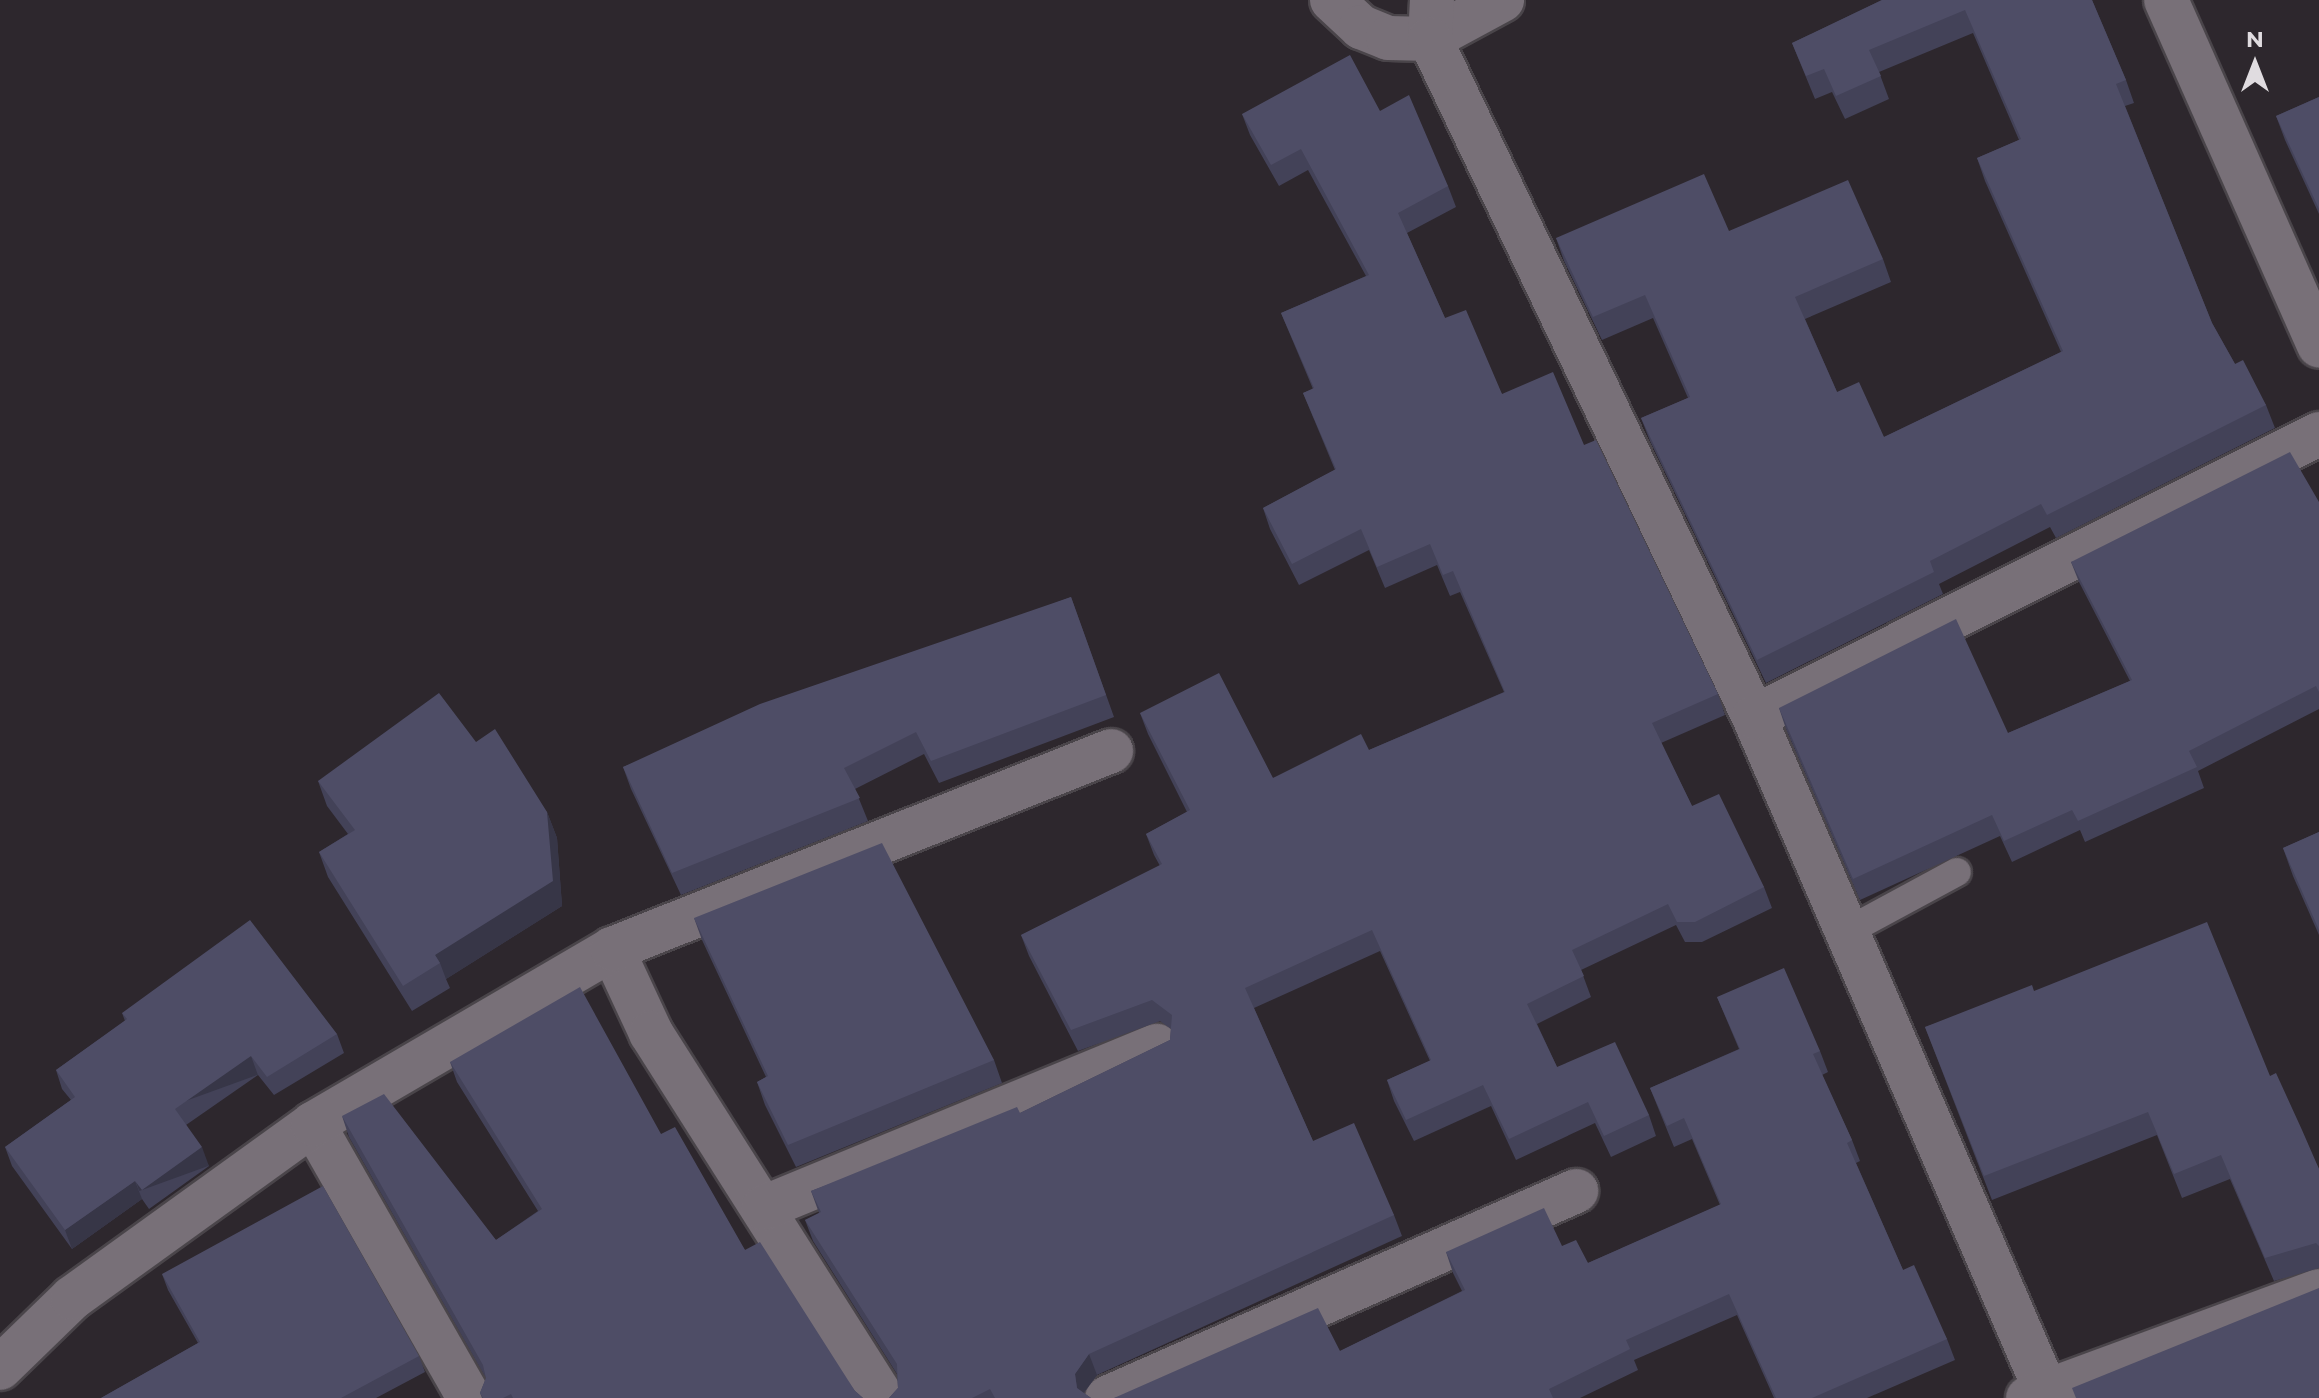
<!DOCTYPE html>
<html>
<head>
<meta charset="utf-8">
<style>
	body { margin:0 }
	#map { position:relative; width:2319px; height:1398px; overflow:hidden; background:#2d272d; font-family:Montserrat,sans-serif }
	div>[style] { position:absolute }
	.roads { filter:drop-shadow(2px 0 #4a454a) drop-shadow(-2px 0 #4a454a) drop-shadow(0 2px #4a454a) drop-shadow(0 -2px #4a454a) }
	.service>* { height:28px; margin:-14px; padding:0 14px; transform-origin:14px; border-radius:14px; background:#787078 }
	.minor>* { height:44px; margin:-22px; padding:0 22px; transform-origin:22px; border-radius:22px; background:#787078 }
	.secondary>* { height:44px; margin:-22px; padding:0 22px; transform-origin:22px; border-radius:22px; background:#787078 }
	.wall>* { inset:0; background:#434258 }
	.shaded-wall>* { inset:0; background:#373647; transform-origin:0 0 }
	.building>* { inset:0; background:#4e4d66 }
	span { translate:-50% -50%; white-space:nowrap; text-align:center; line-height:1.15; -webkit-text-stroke:6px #2d272d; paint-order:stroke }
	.north { position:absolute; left:2215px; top:24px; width:80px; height:80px; -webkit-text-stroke:6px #2d272d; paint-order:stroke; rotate:0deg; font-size:22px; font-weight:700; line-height:32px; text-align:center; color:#e0dce0 }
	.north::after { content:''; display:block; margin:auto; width:28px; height:36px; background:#e0dce0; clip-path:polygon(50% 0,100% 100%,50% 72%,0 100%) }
</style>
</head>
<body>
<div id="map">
	<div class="roads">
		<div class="service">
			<i style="left:1846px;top:932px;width:126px;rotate:-28.4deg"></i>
		</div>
		<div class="minor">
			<i style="left:1332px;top:0;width:40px;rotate:43deg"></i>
			<i style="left:1361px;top:27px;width:29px;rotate:22deg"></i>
			<i style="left:1388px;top:38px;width:42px;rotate:1.4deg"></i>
			<i style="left:1430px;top:39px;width:82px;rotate:-28.4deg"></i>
			<i style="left:1432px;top:0;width:39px;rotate:93deg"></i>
			<i style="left:1430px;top:39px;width:751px;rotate:64.46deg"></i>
			<i style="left:1754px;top:717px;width:742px;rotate:66.58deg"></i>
			<i style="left:2166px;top:0;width:378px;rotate:66.1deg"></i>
			<i style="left:1754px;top:717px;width:632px;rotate:-26.61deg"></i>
			<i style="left:612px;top:949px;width:93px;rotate:65.1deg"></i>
			<i style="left:651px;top:1033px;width:432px;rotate:57.6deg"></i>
			<i style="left:313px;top:1124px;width:315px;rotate:60.3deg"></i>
			<i style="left:763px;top:1208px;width:426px;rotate:-22.4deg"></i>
			<i style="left:0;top:1368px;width:100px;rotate:-44.2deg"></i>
			<i style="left:72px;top:1298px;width:297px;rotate:-35.8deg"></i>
			<i style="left:313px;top:1124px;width:346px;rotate:-30.3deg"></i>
			<i style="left:612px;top:949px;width:537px;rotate:-21.64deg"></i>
			<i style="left:1107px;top:1398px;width:513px;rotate:-23.81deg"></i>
		</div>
		<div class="secondary">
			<i style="left:2028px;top:1398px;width:310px;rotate:-20.2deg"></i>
		</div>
	</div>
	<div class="wall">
		<i style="clip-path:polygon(1882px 0,2092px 0,2126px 80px,2134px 103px,2125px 106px,2212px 323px,2235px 364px,2266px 405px,2275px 428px,2056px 538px,2050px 527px,1939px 584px,1943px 594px,1766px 683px,1650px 441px,1641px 418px,1688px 398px,1653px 318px,1602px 340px,1564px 261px,1556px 238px,1729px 231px,1883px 259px,1891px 282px,1805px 319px,1837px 392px,1884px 437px,2061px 352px,1985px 181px,1977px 158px,2019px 140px,1973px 33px,1879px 72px,1889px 99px,1845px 119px,1832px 92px,1815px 99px,1792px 43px)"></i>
		<i style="clip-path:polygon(2319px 97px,2319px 214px,2285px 140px,2276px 116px)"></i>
		<i style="clip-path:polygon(1380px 111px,1448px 186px,1456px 207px,1407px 233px,1445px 318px,1502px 394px,1584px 445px,1718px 694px,1725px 715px,1661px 743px,1692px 806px,1764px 887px,1772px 908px,1702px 942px,1685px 942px,1676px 925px,1581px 970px,1591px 997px,1537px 1024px,1557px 1067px,1649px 1115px,1656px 1136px,1611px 1157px,1595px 1123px,1516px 1160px,1491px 1106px,1414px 1141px,1394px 1101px,1387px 1080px,1430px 1061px,1380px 951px,1254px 1008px,1313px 1141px,1394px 1215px,1402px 1236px,1097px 1375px,1084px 1393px,1091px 1398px,889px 1398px,898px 1388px,897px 1374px,813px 1241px,805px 1220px,819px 1213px,811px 1191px,1020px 1113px,1170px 1040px,1171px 1029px,1160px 1021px,1078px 1051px,1029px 956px,1021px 935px,1160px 866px,1154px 855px,1146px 834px,1187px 812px,1148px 734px,1140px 713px,1273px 778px,1369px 750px,1504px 692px,1460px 592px,1450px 596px,1437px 565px,1385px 588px,1369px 550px,1299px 585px,1270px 529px,1263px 508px,1335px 470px,1303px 393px,1313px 389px,1281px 313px,1366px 276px,1308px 170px,1279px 186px,1250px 135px,1242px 114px)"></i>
		<i style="clip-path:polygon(2319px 502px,2319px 709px,2198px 771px,2204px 788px,2085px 842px,2080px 830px,2012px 862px,2000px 836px,1860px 900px,1786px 729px,1779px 708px,2008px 733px,2130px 681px,2079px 582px,2071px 562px)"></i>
		<i style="clip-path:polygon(1071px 597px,1114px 717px,939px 783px,924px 754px,855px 789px,868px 821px,681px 895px,631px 789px,623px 767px)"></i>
		<i style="clip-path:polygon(476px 742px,547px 812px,557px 838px,562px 906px,446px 979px,450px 988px,412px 1011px,328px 877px,319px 852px,348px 834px,327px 806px,318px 781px)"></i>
		<i style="clip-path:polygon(2319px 832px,2319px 935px,2293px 876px,2283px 848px)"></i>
		<i style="clip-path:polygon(694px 918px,994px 1060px,1002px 1083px,796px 1167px,765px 1105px,757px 1082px,766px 1077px,702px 940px)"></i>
		<i style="clip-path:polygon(2034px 991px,2270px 1076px,2319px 1169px,2319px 1268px,2274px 1281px,2230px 1179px,2182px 1198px,2157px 1135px,1992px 1200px,1925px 1027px)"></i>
		<i style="clip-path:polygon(1717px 997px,1820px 1051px,1828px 1072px,1822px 1075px,1852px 1140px,1860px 1161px,1856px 1163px,1903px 1270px,1947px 1339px,1955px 1360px,1867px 1398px,1774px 1398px,1737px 1315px,1634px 1360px,1638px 1370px,1580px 1398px,1114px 1398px,1340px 1351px,1462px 1291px,1453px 1273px,1446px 1252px,1562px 1246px,1588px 1263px,1720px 1205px,1692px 1139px,1674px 1147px,1650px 1088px,1739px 1049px)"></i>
		<i style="clip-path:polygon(122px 1013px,337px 1034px,344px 1053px,274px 1095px,258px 1075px,186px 1125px,209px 1166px,149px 1209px,142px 1199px,72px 1249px,12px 1166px,5px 1147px,71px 1100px,62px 1089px,56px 1070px,125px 1021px)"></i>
		<i style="clip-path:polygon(450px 1062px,661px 1134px,745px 1250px,855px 1391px,863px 1398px,482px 1398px,480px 1393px,486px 1378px,349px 1137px,342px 1116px,496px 1240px,538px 1211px,457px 1082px)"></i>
		<i style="clip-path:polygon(162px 1274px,419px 1356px,425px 1372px,376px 1398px,101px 1398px,198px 1343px,168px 1290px)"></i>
	</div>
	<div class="shaded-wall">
		<i style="clip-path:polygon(547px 812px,557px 838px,562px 906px,446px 979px,440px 963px,435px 955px)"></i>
		<i style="left:251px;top:1056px;width:20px;height:93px;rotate:70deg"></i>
		<i style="left:202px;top:1147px;width:20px;height:74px;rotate:70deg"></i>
		<i style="clip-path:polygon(135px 1181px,142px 1199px,72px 1249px,65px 1230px)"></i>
		<i style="clip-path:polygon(1089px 1354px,1097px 1375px,1082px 1395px,1077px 1388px,1075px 1374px)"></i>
	</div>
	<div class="building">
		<i style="clip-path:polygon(1882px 0,2092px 0,2126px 80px,2116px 84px,2212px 323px,2235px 364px,2243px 360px,2266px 405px,2047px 515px,2041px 504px,1930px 561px,1934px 572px,1757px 660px,1641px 418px,1690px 397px,1645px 295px,1593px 317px,1556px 238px,1704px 174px,1729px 231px,1848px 180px,1883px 259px,1795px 297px,1837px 392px,1859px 382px,1884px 437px,2063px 351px,1977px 158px,2021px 139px,1965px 10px,1869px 50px,1881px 76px,1836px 96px,1824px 69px,1806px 76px,1792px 43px)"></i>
		<i style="clip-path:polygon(1350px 55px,1380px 111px,1409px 95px,1448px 186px,1398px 213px,1445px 318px,1466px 310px,1502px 394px,1553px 372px,1584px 445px,1596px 440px,1718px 694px,1652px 723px,1692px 806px,1719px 794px,1764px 887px,1695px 922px,1677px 922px,1668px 904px,1572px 950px,1584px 976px,1527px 1004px,1557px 1067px,1615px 1042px,1649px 1115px,1604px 1136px,1588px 1102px,1509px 1139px,1483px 1085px,1406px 1120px,1387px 1080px,1431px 1060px,1372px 930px,1245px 988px,1313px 1141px,1354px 1123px,1394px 1215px,1089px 1354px,1075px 1374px,1077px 1388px,1091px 1398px,995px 1398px,990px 1389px,972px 1398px,889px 1398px,898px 1388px,897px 1364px,805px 1220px,821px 1212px,811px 1191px,1017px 1107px,1020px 1113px,1170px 1040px,1172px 1015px,1152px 1000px,1071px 1030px,1021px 935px,1162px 864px,1146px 834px,1190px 810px,1140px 713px,1219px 673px,1273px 778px,1361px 734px,1369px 750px,1505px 692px,1453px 571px,1443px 575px,1430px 544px,1377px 567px,1361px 529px,1292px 564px,1263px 508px,1336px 469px,1303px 393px,1314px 388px,1281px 313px,1369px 275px,1301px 149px,1271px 165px,1242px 114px)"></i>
		<i style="clip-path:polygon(2319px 97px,2319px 209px,2276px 116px)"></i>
		<i style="clip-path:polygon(2290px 452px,2319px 502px,2319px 692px,2316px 686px,2189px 751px,2197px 767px,2078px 821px,2072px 810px,2004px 841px,1992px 815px,1853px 879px,1779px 708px,1956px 619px,2008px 733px,2132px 680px,2071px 562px)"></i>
		<i style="clip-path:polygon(1071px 597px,1106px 695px,931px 761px,916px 732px,844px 768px,860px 798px,672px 873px,623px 767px,760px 704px)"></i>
		<i style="clip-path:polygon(439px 693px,476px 742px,495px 729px,547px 812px,553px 881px,435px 955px,440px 963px,403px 986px,319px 852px,355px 830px,318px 781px)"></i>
		<i style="clip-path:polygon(2319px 832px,2319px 930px,2283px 848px)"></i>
		<i style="clip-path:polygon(882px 843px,994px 1060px,788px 1145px,757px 1082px,768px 1076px,694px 918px)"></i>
		<i style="clip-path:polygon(250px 920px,337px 1034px,267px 1077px,251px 1056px,175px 1109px,202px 1147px,142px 1190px,135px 1181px,65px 1230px,5px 1147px,75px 1097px,56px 1070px,127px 1019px,122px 1013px)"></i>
		<i style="clip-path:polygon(2207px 922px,2270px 1076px,2276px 1073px,2302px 1130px,2319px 1169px,2319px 1246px,2316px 1243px,2265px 1258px,2221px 1155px,2174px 1174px,2148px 1112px,1984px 1176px,1925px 1027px,2032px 985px,2034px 991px)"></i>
		<i style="clip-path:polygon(1784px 968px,1820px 1051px,1813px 1054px,1852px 1140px,1847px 1143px,1903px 1270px,1914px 1265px,1947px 1339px,1812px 1398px,1776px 1398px,1729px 1294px,1626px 1340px,1630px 1349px,1549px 1389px,1553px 1398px,1114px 1398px,1318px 1308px,1340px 1351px,1465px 1290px,1446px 1252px,1544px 1208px,1562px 1246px,1576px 1240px,1588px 1263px,1721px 1204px,1684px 1118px,1667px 1126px,1650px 1088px,1740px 1049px,1717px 997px)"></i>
		<i style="clip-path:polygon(580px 987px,661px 1134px,675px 1127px,745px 1250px,760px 1242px,855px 1391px,863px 1398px,513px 1398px,511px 1394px,503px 1398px,483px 1398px,480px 1393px,486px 1378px,483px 1365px,342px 1116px,384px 1094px,496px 1240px,542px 1209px,450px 1062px)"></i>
		<i style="clip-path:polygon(323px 1186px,419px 1356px,341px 1398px,101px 1398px,200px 1342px,162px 1274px)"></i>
		<i style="clip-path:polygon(2319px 1288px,2319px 1398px,2076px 1398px,2072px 1388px)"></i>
	</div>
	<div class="north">N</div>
</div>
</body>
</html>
